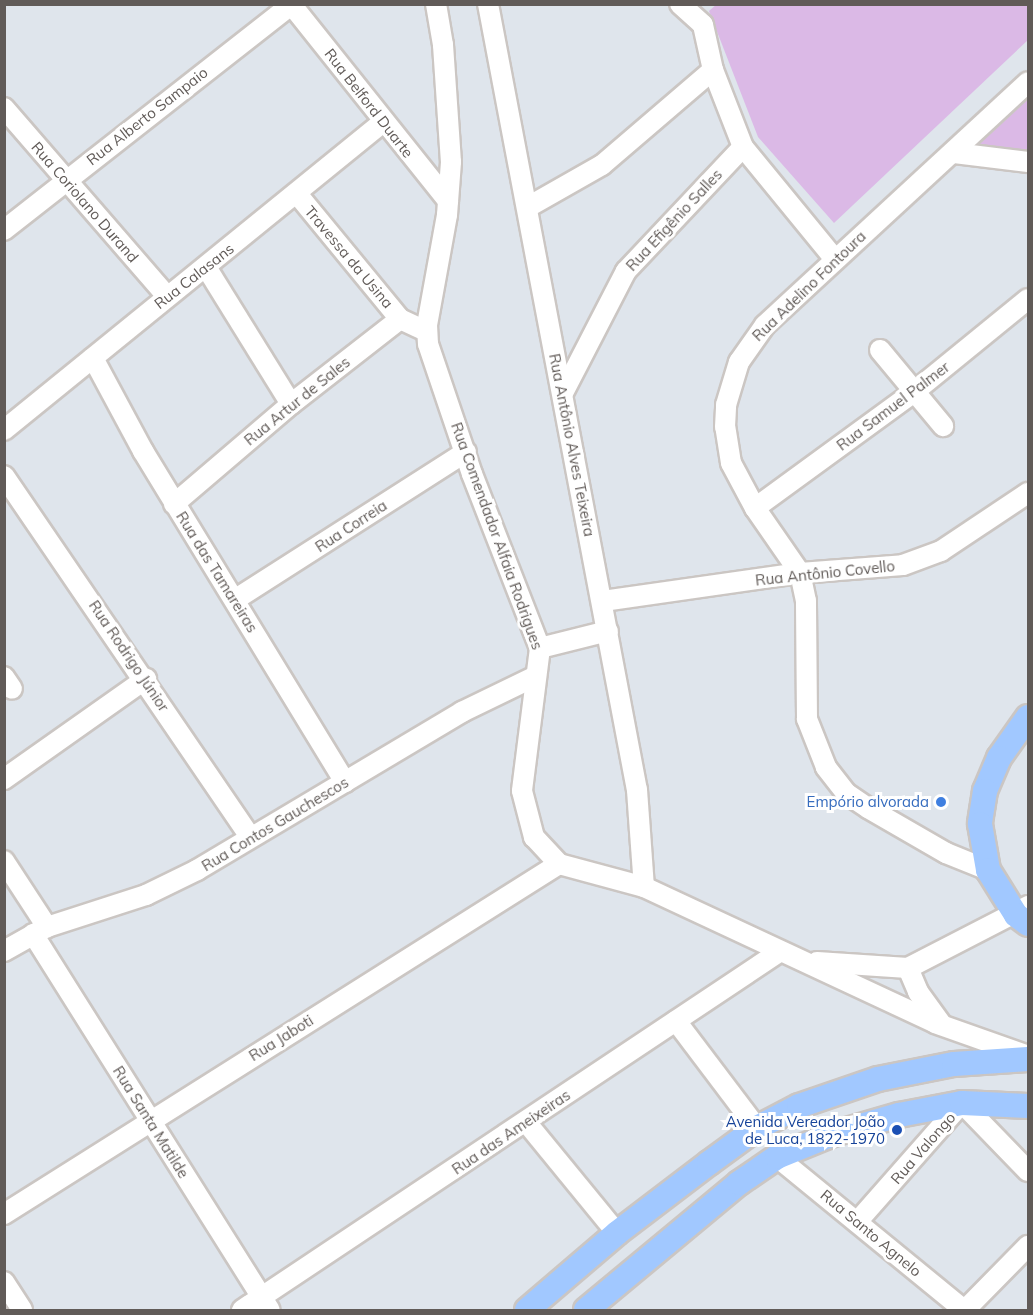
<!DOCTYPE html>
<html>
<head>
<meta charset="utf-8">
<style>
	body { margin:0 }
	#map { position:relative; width:1033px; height:1315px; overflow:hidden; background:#dfe5ec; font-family:Mulish,sans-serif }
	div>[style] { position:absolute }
	.green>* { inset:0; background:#dbb9e6 }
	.roads { filter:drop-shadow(2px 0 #cbc6c3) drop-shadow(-2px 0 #cbc6c3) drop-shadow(0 2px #cbc6c3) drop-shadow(0 -2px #cbc6c3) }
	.minor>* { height:20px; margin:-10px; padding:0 10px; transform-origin:10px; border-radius:10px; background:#fff }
	.major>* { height:24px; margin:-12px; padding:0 12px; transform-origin:12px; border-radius:12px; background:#a1c8ff }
	.dots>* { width:16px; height:16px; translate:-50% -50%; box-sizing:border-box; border:3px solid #fff; border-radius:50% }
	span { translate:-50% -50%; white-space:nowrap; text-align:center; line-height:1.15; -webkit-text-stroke:6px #fff; paint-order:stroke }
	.street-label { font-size:15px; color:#615b58 }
	.shop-label { font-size:15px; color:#366cbe }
	.right { translate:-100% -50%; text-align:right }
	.transit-label { font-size:15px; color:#164399 }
	.frame { position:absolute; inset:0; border:6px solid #615b58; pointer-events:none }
</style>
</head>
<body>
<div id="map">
	<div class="green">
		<i style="clip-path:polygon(717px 4px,1028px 5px,1028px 40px,834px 223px,758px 137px,709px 11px)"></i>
		<i style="clip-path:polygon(1028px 74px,1028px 156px,953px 149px)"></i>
	</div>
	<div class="roads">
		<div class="minor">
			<i style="left:291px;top:4px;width:252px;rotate:51.4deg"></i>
			<i style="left:436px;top:4px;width:42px;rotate:80.3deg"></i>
			<i style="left:443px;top:45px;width:117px;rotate:86.1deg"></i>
			<i style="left:451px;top:162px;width:53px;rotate:94.3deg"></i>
			<i style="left:447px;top:215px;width:112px;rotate:100.3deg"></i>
			<i style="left:427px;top:325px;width:19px;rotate:87deg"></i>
			<i style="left:428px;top:344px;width:137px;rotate:71.3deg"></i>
			<i style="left:472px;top:474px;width:187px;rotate:68.7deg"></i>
			<i style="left:540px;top:648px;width:144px;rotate:97.2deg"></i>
			<i style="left:522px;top:791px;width:48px;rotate:75.4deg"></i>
			<i style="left:534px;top:837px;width:37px;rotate:47deg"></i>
			<i style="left:559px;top:864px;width:88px;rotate:15.1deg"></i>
			<i style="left:644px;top:887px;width:321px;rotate:25deg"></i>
			<i style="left:935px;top:1023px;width:99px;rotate:19.5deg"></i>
			<i style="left:488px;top:4px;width:800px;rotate:79.27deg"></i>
			<i style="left:637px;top:790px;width:97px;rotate:85.9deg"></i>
			<i style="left:680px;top:4px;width:31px;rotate:42deg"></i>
			<i style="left:703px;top:25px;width:46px;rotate:77.5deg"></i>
			<i style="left:713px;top:70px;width:83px;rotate:68.7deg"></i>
			<i style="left:743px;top:147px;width:144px;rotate:50.7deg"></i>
			<i style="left:4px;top:108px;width:249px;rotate:49.1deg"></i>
			<i style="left:954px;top:153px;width:75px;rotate:6.9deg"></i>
			<i style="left:298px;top:195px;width:161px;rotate:50.6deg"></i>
			<i style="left:528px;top:207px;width:85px;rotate:-29.6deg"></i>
			<i style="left:602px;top:165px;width:146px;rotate:-40.6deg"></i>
			<i style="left:4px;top:230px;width:366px;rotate:-38.1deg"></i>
			<i style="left:206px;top:267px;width:161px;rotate:58.2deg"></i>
			<i style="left:880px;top:350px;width:99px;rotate:50.3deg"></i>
			<i style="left:93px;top:358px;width:106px;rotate:61.7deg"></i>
			<i style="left:143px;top:451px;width:388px;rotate:58.6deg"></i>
			<i style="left:563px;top:393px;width:137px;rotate:-62.7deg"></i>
			<i style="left:626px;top:271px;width:170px;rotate:-46.7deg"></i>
			<i style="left:4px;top:430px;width:488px;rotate:-39.1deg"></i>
			<i style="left:4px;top:476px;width:437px;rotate:55.7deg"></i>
			<i style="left:174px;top:504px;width:154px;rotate:-40.5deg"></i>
			<i style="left:291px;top:404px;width:138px;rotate:-37.9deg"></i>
			<i style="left:400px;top:319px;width:29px;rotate:25deg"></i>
			<i style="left:755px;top:508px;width:197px;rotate:-36.1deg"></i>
			<i style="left:914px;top:392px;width:147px;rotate:-39.2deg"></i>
			<i style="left:236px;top:599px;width:273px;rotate:-32.6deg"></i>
			<i style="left:603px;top:601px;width:199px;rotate:-8.1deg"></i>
			<i style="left:800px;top:573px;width:103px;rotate:-4.4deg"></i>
			<i style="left:903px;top:565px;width:40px;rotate:-20.2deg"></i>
			<i style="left:941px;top:551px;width:105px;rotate:-33.7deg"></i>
			<i style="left:540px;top:648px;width:70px;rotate:-14deg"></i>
			<i style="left:4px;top:677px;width:14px;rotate:56deg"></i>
			<i style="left:4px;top:779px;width:174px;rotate:-35.2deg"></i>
			<i style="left:4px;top:861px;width:79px;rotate:56.9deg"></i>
			<i style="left:988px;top:870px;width:45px;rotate:-158deg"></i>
			<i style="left:946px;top:853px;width:90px;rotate:-150deg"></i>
			<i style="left:868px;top:808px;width:27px;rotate:-146deg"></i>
			<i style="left:846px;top:793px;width:33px;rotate:-128deg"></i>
			<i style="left:826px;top:767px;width:52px;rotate:-111.6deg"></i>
			<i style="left:807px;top:719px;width:118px;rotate:-90.5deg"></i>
			<i style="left:806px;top:601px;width:29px;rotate:-102deg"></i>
			<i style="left:800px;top:573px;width:79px;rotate:-124.7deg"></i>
			<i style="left:755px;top:508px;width:51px;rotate:-118.1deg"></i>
			<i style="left:731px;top:463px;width:36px;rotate:-99deg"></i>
			<i style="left:725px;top:427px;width:22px;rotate:-87deg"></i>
			<i style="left:726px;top:405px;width:45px;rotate:-73.2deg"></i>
			<i style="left:739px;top:362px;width:45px;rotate:-54.9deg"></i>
			<i style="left:765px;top:325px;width:358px;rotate:-42.7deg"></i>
			<i style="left:33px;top:934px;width:444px;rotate:57.8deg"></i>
			<i style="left:4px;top:951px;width:49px;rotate:-29.2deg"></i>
			<i style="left:47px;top:927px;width:104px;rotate:-17.9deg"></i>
			<i style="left:146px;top:895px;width:57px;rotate:-26.1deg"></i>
			<i style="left:197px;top:870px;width:309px;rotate:-30.8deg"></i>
			<i style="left:462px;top:712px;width:82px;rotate:-25.9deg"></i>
			<i style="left:817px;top:962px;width:91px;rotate:3.8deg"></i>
			<i style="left:908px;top:968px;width:135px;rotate:-27.3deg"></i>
			<i style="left:908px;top:968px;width:26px;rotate:67deg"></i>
			<i style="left:918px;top:992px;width:41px;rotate:54deg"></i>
			<i style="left:676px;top:1021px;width:134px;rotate:52.9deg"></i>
			<i style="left:526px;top:1122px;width:144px;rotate:50.7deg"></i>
			<i style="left:777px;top:1157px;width:242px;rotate:39.3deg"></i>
			<i style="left:4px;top:1214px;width:656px;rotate:-32.24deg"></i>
			<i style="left:857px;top:1222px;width:159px;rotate:-48.6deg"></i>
			<i style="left:962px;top:1103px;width:95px;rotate:45.9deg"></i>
			<i style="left:4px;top:1282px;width:33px;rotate:57deg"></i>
			<i style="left:242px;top:1310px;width:645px;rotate:-33.69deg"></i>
			<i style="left:965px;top:1310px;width:90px;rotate:-45.5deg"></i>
		</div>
		<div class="major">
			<i style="left:1028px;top:717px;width:50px;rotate:125.3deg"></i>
			<i style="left:999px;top:758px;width:36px;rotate:113deg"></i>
			<i style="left:985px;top:791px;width:33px;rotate:99deg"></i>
			<i style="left:980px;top:824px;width:47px;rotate:80.1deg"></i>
			<i style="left:988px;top:870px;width:53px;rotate:58.1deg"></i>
			<i style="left:1016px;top:915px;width:15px;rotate:37deg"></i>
			<i style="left:527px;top:1310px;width:118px;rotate:-40.5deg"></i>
			<i style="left:617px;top:1233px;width:116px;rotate:-37.3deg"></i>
			<i style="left:709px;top:1163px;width:59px;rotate:-36.1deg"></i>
			<i style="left:757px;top:1128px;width:47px;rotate:-27.6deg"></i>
			<i style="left:799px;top:1106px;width:83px;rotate:-18.9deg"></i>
			<i style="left:878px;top:1079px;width:77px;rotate:-11.2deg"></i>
			<i style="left:954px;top:1064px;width:74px;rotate:-3.9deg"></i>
			<i style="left:586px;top:1310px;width:199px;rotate:-39.7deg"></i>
			<i style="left:739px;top:1183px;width:46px;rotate:-34.4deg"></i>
			<i style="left:777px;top:1157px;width:61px;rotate:-22.3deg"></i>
			<i style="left:833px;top:1134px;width:69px;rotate:-16.1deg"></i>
			<i style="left:899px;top:1115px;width:64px;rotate:-10.8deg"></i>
			<i style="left:962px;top:1103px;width:66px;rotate:2.6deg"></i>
		</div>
	</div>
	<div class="dots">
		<i style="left:941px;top:802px;background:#3f7fe0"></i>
		<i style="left:897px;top:1130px;background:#1a4fb4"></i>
	</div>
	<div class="street-label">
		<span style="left:369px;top:103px;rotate:52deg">Rua Belford Duarte</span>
		<span style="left:147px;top:116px;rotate:-38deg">Rua Alberto Sampaio</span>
		<span style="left:85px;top:202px;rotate:49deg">Rua Coriolano Durand</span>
		<span style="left:674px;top:220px;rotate:-47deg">Rua Efigênio Salles</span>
		<span style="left:349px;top:257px;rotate:50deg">Travessa da Usina</span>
		<span style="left:194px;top:276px;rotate:-38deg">Rua Calasans</span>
		<span style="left:809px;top:286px;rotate:-44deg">Rua Adelino Fontoura</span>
		<span style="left:297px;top:401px;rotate:-39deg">Rua Artur de Sales</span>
		<span style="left:893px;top:406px;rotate:-37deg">Rua Samuel Palmer</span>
		<span style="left:572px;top:445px;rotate:79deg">Rua Antônio Alves Teixeira</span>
		<span style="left:351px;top:526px;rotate:-33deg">Rua Correia</span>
		<span style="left:497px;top:536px;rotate:70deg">Rua Comendador Alfaia Rodrigues</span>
		<span style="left:217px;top:572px;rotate:58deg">Rua das Tamareiras</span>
		<span style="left:825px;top:573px;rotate:-6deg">Rua Antônio Covello</span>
		<span style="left:129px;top:656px;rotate:56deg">Rua Rodrigo Júnior</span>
		<span style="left:275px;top:824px;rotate:-31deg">Rua Contos Gauchescos</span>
		<span style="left:281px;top:1038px;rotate:-32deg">Rua Jaboti</span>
		<span style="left:151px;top:1122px;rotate:58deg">Rua Santa Matilde</span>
		<span style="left:511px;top:1132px;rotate:-34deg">Rua das Ameixeiras</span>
		<span style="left:923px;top:1148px;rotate:-49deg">Rua Valongo</span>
		<span style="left:871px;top:1233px;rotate:40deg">Rua Santo Agnelo</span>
	</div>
	<div class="shop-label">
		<span class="right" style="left:929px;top:802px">Empório alvorada</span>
	</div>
	<div class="transit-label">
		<span class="right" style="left:885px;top:1130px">Avenida Vereador João<br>de Luca, 1822-1970</span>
	</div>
	<div class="frame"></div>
</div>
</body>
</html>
